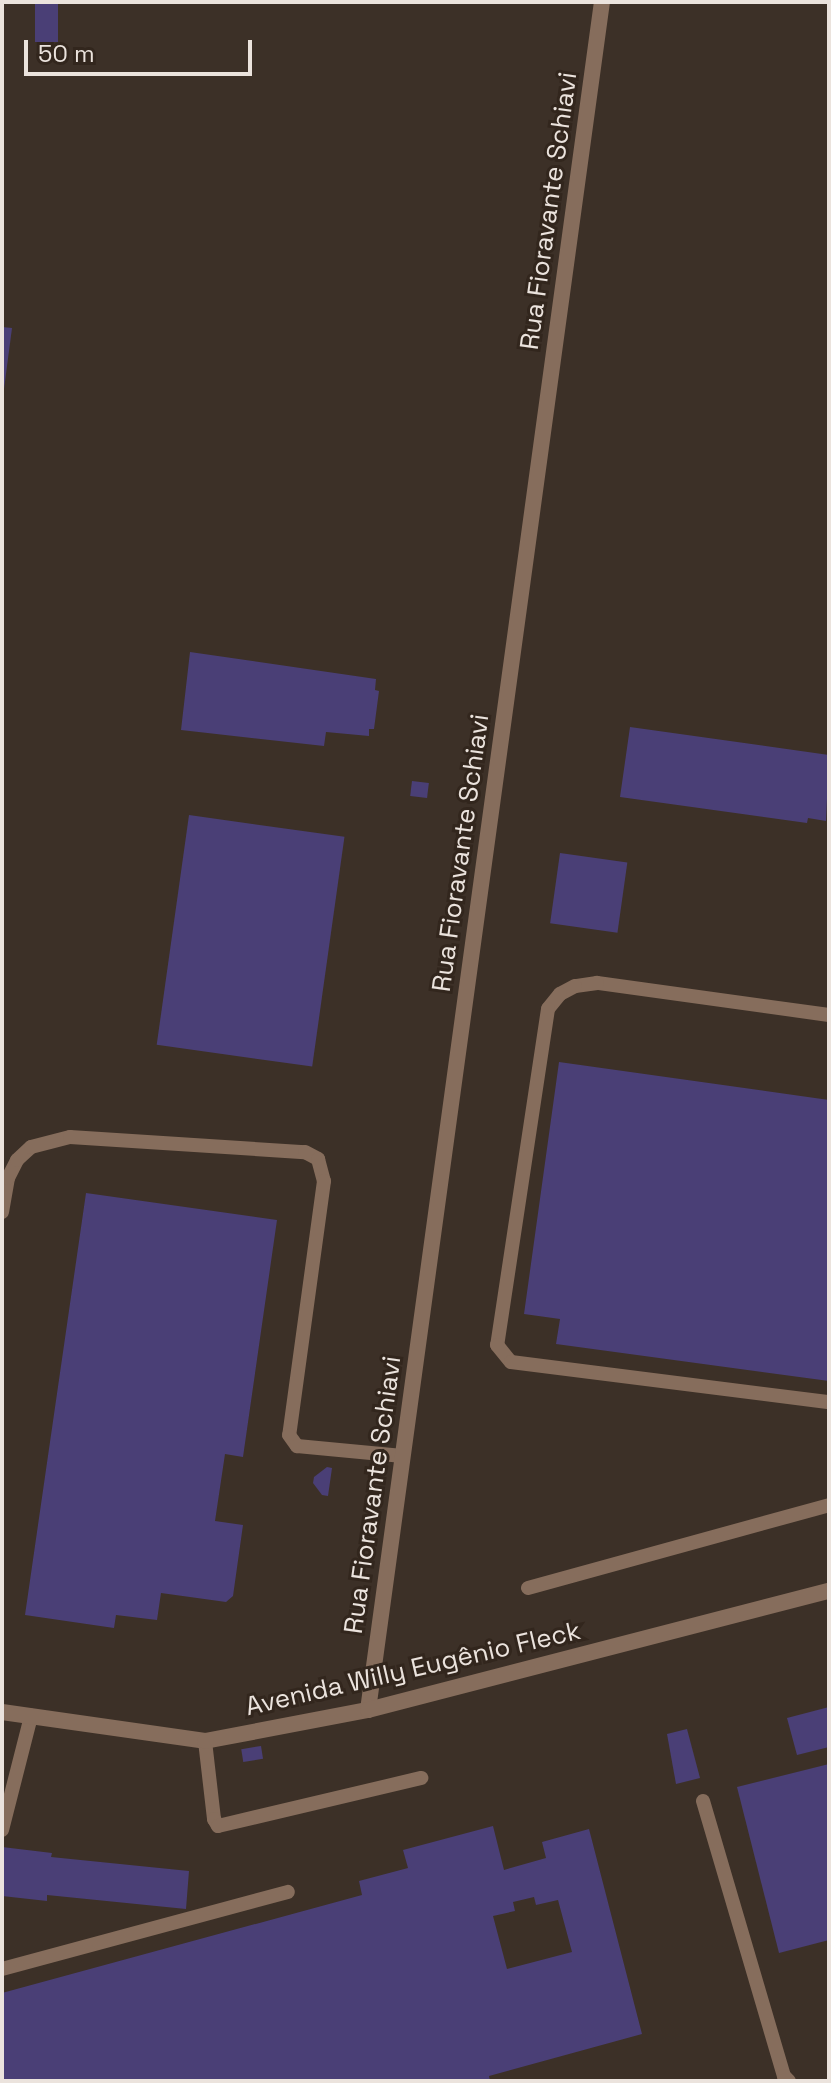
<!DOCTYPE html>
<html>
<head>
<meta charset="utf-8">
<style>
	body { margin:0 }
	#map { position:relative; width:831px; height:2083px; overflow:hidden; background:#3c3027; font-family:"Space Grotesk",sans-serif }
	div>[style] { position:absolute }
	.building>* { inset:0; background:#4a3f76; transform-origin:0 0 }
	.service>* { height:14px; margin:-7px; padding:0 7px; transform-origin:7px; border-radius:7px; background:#866d5c }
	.minor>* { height:16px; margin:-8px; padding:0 8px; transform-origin:8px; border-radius:8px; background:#866d5c }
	span { translate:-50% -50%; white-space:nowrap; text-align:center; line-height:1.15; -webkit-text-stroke:6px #32261d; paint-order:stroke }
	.street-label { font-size:26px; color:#ebe3dd }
	.frame { position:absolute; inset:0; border:4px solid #ebe3dd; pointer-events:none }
	.scale { position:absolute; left:24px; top:40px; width:228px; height:36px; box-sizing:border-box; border:4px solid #ebe3dd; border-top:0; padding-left:10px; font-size:24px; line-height:28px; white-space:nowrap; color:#ebe3dd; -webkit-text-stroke:6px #32261d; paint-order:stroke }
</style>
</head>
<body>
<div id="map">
	<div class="building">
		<i style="left:35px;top:2px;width:23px;height:40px"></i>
		<i style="clip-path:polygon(2px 327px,12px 328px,4px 389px,2px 389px)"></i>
		<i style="clip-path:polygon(190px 652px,376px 679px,375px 690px,379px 691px,374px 729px,369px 729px,369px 736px,326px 732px,324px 746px,181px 730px)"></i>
		<i style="clip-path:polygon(630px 727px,829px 755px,826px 821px,808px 818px,807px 823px,620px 797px)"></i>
		<i style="left:412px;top:781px;width:17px;height:15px;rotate:7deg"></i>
		<i style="left:189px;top:815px;width:157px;height:232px;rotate:8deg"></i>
		<i style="left:560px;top:853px;width:68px;height:71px;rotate:8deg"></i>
		<i style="clip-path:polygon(559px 1062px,829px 1100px,829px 1381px,556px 1344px,560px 1319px,524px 1314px)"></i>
		<i style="clip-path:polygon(86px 1193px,277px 1220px,243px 1457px,225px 1454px,215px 1521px,243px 1525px,233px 1596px,226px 1602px,161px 1593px,157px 1620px,116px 1615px,114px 1628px,25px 1615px)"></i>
		<i style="clip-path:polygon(327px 1467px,332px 1468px,328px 1496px,322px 1495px,313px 1483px,314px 1477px)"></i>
		<i style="clip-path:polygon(829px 1707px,829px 1747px,797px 1755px,787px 1718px)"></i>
		<i style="clip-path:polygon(687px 1729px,700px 1778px,676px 1784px,667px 1734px)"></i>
		<i style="left:261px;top:1746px;width:13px;height:20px;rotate:81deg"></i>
		<i style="clip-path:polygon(829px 1764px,829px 1940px,779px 1953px,737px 1787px)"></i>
		<i style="clip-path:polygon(evenodd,493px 1826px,504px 1870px,546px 1858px,542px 1842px,589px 1829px,642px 2034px,489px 2076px,490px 2081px,2px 2081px,2px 1993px,362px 1895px,359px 1881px,408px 1868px,403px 1850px,493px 1826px,534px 1897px,536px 1905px,558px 1900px,572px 1952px,507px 1969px,493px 1916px,515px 1911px,513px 1902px,534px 1897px)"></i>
		<i style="clip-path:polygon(2px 1847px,52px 1853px,51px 1857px,189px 1871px,186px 1909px,47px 1895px,47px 1901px,2px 1896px)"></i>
	</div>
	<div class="service">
		<i style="left:829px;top:1015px;width:234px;rotate:-172.1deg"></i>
		<i style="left:597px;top:983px;width:22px;rotate:172deg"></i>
		<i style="left:575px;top:986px;width:17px;rotate:152deg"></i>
		<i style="left:560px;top:994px;width:19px;rotate:129deg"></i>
		<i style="left:548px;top:1009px;width:340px;rotate:98.6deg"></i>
		<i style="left:497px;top:1345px;width:22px;rotate:51deg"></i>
		<i style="left:511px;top:1362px;width:321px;rotate:7.2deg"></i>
		<i style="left:2px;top:1212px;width:35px;rotate:-80deg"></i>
		<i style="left:8px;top:1178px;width:20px;rotate:-63deg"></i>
		<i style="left:17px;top:1160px;width:19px;rotate:-43deg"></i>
		<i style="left:31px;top:1147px;width:40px;rotate:-14.4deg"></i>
		<i style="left:70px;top:1137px;width:235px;rotate:3.7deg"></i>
		<i style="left:305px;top:1152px;width:15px;rotate:28deg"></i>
		<i style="left:318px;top:1159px;width:23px;rotate:75deg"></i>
		<i style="left:324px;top:1181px;width:256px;rotate:97.8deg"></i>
		<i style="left:289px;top:1435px;width:14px;rotate:54deg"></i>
		<i style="left:297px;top:1446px;width:106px;rotate:5.4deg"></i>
		<i style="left:528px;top:1588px;width:312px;rotate:-15.4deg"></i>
		<i style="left:205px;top:1741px;width:79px;rotate:83.4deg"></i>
		<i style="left:214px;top:1819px;width:8px;rotate:60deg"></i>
		<i style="left:218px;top:1826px;width:209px;rotate:-13.3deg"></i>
		<i style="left:703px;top:1801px;width:287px;rotate:73.6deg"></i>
		<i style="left:784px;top:2076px;width:7px;rotate:45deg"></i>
		<i style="left:2px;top:1830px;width:118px;rotate:-75.7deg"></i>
		<i style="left:2px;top:1969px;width:296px;rotate:-15.1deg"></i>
	</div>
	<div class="minor">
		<i style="left:368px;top:1710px;width:1724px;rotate:-82.2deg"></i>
		<i style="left:2px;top:1712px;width:205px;rotate:8.1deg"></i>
		<i style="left:205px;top:1741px;width:166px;rotate:-10.8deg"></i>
		<i style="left:368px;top:1710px;width:476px;rotate:-14.5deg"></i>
	</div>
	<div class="street-label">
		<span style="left:549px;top:211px;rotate:-82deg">Rua Fioravante Schiavi</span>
		<span style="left:461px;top:853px;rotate:-82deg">Rua Fioravante Schiavi</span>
		<span style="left:373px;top:1495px;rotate:-82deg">Rua Fioravante Schiavi</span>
		<span style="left:413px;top:1669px;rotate:-13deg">Avenida Willy Eugênio Fleck</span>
	</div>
	<div class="frame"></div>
	<div class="scale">50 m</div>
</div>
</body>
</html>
